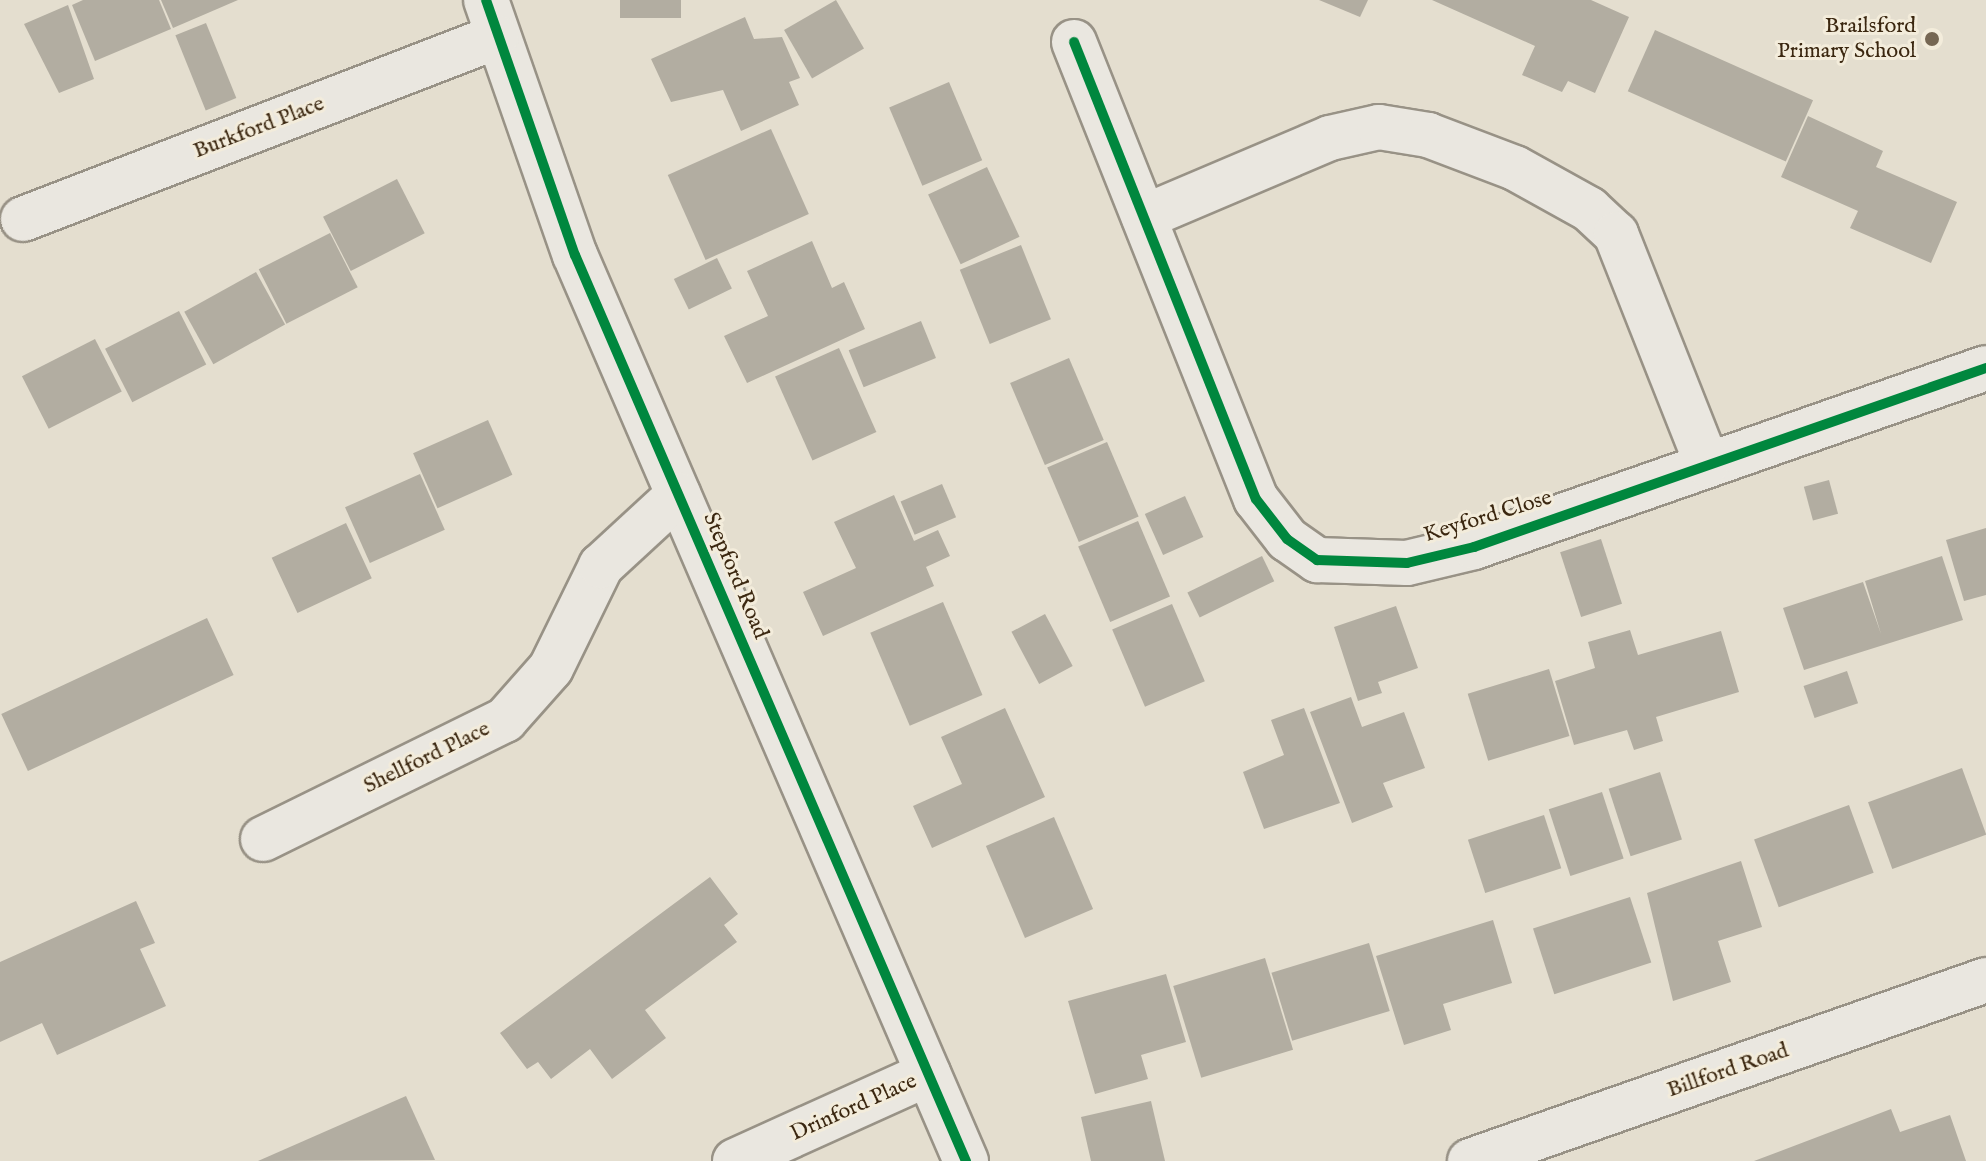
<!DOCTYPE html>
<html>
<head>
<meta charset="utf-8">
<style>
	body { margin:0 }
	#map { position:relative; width:1986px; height:1161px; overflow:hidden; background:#e4decf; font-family:"IM FELL English",serif }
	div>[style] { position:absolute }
	.building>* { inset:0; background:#b2ada1; transform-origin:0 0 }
	.roads { filter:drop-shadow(2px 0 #989286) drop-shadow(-2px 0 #989286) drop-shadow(0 2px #989286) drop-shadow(0 -2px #989286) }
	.minor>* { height:44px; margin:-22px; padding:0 22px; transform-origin:22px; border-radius:22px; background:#eae7e0 }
	.cycleway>* { height:10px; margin:-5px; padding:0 5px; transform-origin:5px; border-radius:5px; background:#00873e }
	.dots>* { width:22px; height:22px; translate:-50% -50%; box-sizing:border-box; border:4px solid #f3ecdb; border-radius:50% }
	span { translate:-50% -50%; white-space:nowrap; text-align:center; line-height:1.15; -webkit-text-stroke:6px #f3ecdb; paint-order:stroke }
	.poi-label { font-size:22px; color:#3b2710 }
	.right { translate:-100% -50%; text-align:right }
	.street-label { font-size:22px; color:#3b2710 }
</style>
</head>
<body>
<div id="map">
	<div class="building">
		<i style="clip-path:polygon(83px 0,159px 0,171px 29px,95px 61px,72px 5px)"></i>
		<i style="clip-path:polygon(161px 0,238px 0,173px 28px)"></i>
		<i style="left:620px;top:0;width:61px;height:18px"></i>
		<i style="left:836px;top:0;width:56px;height:60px;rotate:60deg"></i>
		<i style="clip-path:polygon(1319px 0,1368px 0,1360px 17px)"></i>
		<i style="clip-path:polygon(1432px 0,1591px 0,1629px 17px,1595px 93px,1568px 81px,1562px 92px,1522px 75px,1535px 46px)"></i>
		<i style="clip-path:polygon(68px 5px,94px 79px,59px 93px,24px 24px)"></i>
		<i style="clip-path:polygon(745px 17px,754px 39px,782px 37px,800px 78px,789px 82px,799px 105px,741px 131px,723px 90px,671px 102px,651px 59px)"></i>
		<i style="left:206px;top:23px;width:81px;height:33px;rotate:68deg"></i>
		<i style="left:1655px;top:30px;width:173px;height:67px;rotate:24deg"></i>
		<i style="left:949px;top:82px;width:85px;height:65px;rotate:67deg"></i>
		<i style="clip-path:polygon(1808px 116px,1883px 151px,1876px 167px,1957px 202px,1931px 263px,1850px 228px,1858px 211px,1781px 177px)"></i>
		<i style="left:771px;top:129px;width:93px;height:113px;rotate:66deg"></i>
		<i style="left:987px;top:167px;width:77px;height:65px;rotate:65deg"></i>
		<i style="left:397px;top:179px;width:61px;height:83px;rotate:63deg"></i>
		<i style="left:330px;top:233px;width:61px;height:80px;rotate:63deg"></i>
		<i style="clip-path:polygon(812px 241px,832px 288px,844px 282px,865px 329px,747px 383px,724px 336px,768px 316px,747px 271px)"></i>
		<i style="left:1021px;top:245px;width:80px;height:66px;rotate:68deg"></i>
		<i style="left:717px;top:258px;width:34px;height:48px;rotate:64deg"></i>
		<i style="left:256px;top:272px;width:60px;height:82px;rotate:61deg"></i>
		<i style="left:179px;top:311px;width:60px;height:83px;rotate:63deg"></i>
		<i style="left:921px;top:321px;width:40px;height:78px;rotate:68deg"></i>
		<i style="left:95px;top:339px;width:59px;height:82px;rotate:63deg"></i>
		<i style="left:839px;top:348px;width:92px;height:70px;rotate:66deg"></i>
		<i style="left:1069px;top:358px;width:89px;height:64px;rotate:67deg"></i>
		<i style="left:488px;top:420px;width:60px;height:82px;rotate:66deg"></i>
		<i style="left:1107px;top:442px;width:81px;height:65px;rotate:67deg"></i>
		<i style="left:420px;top:474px;width:61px;height:82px;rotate:66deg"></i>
		<i style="left:1829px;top:480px;width:35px;height:26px;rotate:75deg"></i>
		<i style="left:942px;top:484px;width:36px;height:45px;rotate:67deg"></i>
		<i style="clip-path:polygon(894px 495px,914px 541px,938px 530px,950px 556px,926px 567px,934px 586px,823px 636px,803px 592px,856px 568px,834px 522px)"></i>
		<i style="left:1185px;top:496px;width:45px;height:44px;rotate:66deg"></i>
		<i style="left:1138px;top:521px;width:82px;height:65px;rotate:67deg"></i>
		<i style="left:346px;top:523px;width:61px;height:82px;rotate:65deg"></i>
		<i style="clip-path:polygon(1986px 528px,1986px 595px,1964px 601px,1946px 540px)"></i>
		<i style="left:1601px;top:539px;width:68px;height:43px;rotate:72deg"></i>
		<i style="left:1262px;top:556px;width:28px;height:83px;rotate:64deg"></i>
		<i style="clip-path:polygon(1942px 556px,1963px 620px,1804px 670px,1783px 608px,1863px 582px,1881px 634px,1865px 581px)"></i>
		<i style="left:943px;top:602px;width:101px;height:79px;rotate:67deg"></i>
		<i style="left:1172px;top:604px;width:84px;height:65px;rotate:67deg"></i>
		<i style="clip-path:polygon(1396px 606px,1418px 668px,1378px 682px,1382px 693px,1358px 701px,1334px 627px)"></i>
		<i style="left:1045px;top:614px;width:59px;height:38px;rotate:62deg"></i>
		<i style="left:207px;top:618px;width:63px;height:227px;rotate:65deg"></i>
		<i style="clip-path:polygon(1630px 630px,1638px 655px,1721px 631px,1739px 692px,1656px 717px,1663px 741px,1634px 750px,1627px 730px,1574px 745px,1555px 681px,1595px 668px,1588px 642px)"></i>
		<i style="left:1549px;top:669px;width:70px;height:85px;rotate:73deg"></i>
		<i style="left:1847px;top:671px;width:34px;height:46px;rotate:71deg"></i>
		<i style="clip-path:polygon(1351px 697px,1362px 727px,1404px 712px,1425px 768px,1383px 783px,1393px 807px,1352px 823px,1310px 712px)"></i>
		<i style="clip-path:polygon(1005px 708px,1045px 797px,932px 848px,913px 806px,962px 784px,941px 737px)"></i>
		<i style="clip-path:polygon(1304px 708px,1340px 803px,1264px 829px,1243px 772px,1284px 755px,1271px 720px)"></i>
		<i style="left:1962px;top:768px;width:71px;height:100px;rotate:70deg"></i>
		<i style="left:1660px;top:772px;width:71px;height:54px;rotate:72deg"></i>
		<i style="left:1602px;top:792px;width:70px;height:56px;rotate:72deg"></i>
		<i style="left:1849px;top:805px;width:72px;height:101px;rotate:70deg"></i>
		<i style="left:1544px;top:815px;width:56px;height:80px;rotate:72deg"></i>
		<i style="left:1054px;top:817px;width:100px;height:74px;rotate:67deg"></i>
		<i style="clip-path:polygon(1741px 861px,1762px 927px,1718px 941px,1731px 982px,1673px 1001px,1647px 893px)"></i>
		<i style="clip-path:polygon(710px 877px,738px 914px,724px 925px,737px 942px,645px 1010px,666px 1038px,612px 1079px,590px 1049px,551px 1079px,538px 1062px,527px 1069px,500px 1033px)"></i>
		<i style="left:1630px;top:897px;width:69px;height:102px;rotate:72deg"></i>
		<i style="clip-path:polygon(136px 901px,155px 943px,140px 949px,166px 1006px,57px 1055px,42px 1023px,0 1042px,0 962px)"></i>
		<i style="clip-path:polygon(1493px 920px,1512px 983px,1443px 1004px,1451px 1030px,1404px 1045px,1376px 956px)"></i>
		<i style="left:1369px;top:943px;width:71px;height:102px;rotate:73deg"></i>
		<i style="left:1265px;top:958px;width:96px;height:96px;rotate:73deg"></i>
		<i style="clip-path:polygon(1166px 974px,1186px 1042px,1141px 1055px,1148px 1079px,1095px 1094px,1068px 1001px)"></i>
		<i style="clip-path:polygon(406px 1096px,435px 1160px,258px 1161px)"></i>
		<i style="clip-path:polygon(1151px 1101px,1165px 1161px,1091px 1161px,1081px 1117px)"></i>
		<i style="clip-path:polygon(1891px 1109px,1900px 1132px,1950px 1115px,1966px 1161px,1754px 1161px)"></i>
	</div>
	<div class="roads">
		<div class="minor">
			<i style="left:486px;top:0;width:270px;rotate:70.8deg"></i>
			<i style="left:575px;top:255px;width:987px;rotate:66.66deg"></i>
			<i style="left:1074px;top:42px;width:492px;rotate:68.3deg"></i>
			<i style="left:1256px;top:499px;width:51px;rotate:52.2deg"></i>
			<i style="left:1287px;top:539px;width:37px;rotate:35deg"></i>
			<i style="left:1317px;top:560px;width:90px;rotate:1.9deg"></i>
			<i style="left:1407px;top:563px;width:69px;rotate:-13.4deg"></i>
			<i style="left:1474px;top:547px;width:542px;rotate:-19.27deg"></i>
			<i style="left:1144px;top:217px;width:202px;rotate:-23deg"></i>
			<i style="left:1330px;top:138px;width:50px;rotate:-12.7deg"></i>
			<i style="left:1379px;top:127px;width:50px;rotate:9.3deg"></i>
			<i style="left:1428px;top:135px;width:93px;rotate:20.8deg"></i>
			<i style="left:1515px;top:168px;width:85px;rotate:29deg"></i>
			<i style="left:1589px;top:209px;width:37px;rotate:43deg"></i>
			<i style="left:1616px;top:234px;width:247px;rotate:68.4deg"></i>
			<i style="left:23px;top:219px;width:507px;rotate:-21.05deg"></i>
			<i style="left:263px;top:839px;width:270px;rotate:-26.2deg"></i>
			<i style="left:505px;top:720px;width:69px;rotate:-48.5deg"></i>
			<i style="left:551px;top:668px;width:114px;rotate:-63.9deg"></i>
			<i style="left:601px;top:566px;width:105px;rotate:-42.7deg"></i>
			<i style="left:735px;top:1161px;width:212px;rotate:-24.3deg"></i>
			<i style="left:1470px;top:1161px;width:547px;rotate:-19.33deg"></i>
		</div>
	</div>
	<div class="cycleway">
		<i style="left:486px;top:0;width:270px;rotate:70.8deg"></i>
		<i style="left:575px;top:255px;width:987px;rotate:66.66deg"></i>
		<i style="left:1074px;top:42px;width:492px;rotate:68.3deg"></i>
		<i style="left:1256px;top:499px;width:51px;rotate:52.2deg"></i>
		<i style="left:1287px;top:539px;width:37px;rotate:35deg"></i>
		<i style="left:1317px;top:560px;width:90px;rotate:1.9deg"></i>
		<i style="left:1407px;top:563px;width:69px;rotate:-13.4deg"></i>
		<i style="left:1474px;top:547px;width:542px;rotate:-19.27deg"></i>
	</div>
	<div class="dots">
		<i style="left:1932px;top:39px;background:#766753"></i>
	</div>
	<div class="poi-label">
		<span class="right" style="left:1916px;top:39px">Brailsford<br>Primary School</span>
	</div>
	<div class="street-label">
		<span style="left:259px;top:128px;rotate:-21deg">Burkford Place</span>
		<span style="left:1488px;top:517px;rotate:-17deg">Keyford Close</span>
		<span style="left:735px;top:576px;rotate:67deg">Stepford Road</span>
		<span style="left:427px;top:758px;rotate:-26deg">Shellford Place</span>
		<span style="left:1728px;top:1071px;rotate:-19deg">Billford Road</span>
		<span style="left:854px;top:1108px;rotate:-24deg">Drinford Place</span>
	</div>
</div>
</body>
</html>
